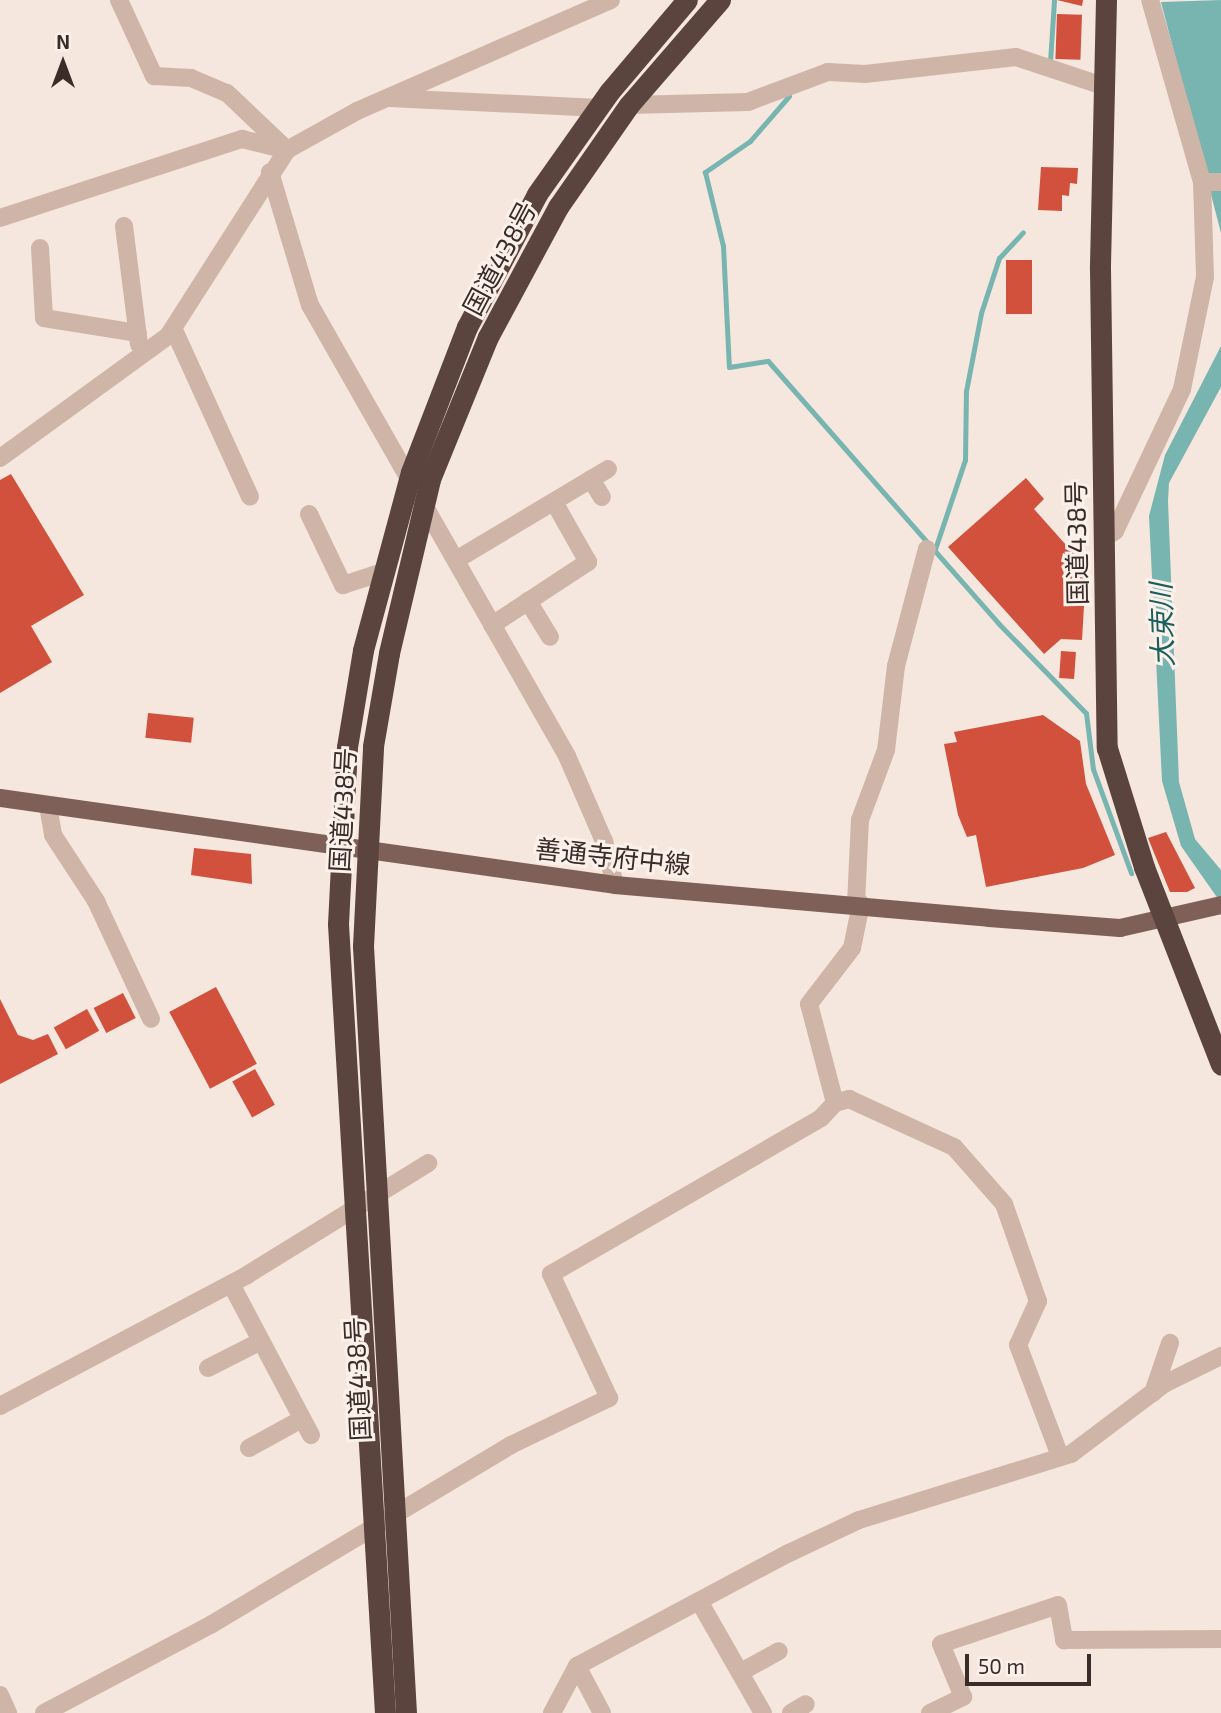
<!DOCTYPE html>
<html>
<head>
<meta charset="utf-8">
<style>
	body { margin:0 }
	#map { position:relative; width:1221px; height:1713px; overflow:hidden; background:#f5e7dd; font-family:"Exo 2","Noto Sans JP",sans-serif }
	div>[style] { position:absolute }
	.water>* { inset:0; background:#78b5b1 }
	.stream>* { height:5px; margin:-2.5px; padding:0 2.5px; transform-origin:2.5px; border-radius:2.5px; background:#78b5b1 }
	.building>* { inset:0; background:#d2513d; transform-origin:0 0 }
	.minor>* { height:18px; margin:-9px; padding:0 9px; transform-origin:9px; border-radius:9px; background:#cfb5a7 }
	.major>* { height:18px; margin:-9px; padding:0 9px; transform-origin:9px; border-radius:9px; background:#7e6058 }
	.highway>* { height:21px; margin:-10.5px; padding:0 10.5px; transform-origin:10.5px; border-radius:10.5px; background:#5c443e }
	span { translate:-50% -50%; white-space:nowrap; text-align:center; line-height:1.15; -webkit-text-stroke:6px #fcf1ea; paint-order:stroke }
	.street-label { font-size:26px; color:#3a2c28 }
	.water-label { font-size:28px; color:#19605d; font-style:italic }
	.north { position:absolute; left:28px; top:28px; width:70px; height:70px; -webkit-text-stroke:5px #fcf1ea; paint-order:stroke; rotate:0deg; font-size:19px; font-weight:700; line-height:28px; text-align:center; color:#3a2c28 }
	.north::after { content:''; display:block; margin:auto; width:24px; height:32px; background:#3a2c28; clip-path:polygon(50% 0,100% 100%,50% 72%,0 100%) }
	.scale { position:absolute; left:965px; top:1654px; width:126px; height:32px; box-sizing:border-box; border:4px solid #3a2c28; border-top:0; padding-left:9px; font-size:21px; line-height:24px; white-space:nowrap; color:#3a2c28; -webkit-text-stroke:5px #fcf1ea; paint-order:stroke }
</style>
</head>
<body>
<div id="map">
	<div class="water">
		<i style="clip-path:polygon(1221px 0,1221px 233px,1161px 2px)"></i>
		<i style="clip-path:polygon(1221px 346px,1221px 387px,1169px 483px,1168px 501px,1179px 782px,1195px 839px,1221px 870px,1221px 903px,1181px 846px,1162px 781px,1149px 516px,1165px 455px)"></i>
	</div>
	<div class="stream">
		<i style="left:1050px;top:62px;width:62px;rotate:-86.3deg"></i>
		<i style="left:789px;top:96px;width:60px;rotate:130.9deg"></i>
		<i style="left:750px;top:141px;width:55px;rotate:145.4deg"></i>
		<i style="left:705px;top:172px;width:76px;rotate:76.3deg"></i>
		<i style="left:723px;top:246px;width:121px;rotate:87.2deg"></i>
		<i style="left:729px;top:367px;width:39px;rotate:-9deg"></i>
		<i style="left:768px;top:361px;width:350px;rotate:48.7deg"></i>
		<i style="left:999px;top:624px;width:124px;rotate:45.7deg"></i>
		<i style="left:1086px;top:713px;width:56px;rotate:82.9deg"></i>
		<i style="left:1093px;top:769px;width:111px;rotate:69.9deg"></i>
		<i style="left:935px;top:549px;width:94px;rotate:-71.4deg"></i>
		<i style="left:965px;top:460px;width:69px;rotate:-89.2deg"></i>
		<i style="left:966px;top:391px;width:79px;rotate:-79.1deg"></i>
		<i style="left:981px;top:313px;width:58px;rotate:-71.9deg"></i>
		<i style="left:999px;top:258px;width:35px;rotate:-47deg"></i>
	</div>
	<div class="building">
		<i style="clip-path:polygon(1057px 0,1083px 0,1082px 6px)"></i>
		<i style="left:1057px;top:14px;width:25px;height:45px;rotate:2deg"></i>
		<i style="clip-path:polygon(1041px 167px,1078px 168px,1077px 184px,1070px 183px,1069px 196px,1062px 195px,1062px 211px,1038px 210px)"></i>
		<i style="left:1006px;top:260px;width:26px;height:54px"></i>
		<i style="clip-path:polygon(11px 474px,84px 595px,31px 626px,52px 662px,0 693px,0 480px)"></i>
		<i style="clip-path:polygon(1026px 478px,1044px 499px,1034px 509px,1074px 554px,1087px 555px,1082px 640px,1061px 639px,1044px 654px,948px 547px)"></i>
		<i style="left:1061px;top:651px;width:15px;height:27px;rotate:4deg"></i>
		<i style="left:148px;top:713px;width:46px;height:25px;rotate:6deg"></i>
		<i style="clip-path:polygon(1043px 715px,1080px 741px,1086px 784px,1115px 855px,1083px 868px,986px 887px,976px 835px,967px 837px,958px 815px,944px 744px,957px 742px,954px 732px)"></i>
		<i style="clip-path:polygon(1166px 832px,1195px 888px,1187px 892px,1170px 892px,1148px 838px)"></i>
		<i style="clip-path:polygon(194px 848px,251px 854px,252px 884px,191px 875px)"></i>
		<i style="left:216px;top:987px;width:87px;height:53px;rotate:62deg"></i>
		<i style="left:123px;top:993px;width:28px;height:33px;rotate:63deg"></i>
		<i style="clip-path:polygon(0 999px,18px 1035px,33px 1040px,48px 1034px,58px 1054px,0 1084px)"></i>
		<i style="left:87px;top:1009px;width:25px;height:38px;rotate:61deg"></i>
		<i style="left:255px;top:1069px;width:41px;height:26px;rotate:61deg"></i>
	</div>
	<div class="minor">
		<i style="left:119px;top:0;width:84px;rotate:65.3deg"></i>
		<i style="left:154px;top:76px;width:37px;rotate:3deg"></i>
		<i style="left:191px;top:78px;width:39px;rotate:23deg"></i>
		<i style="left:227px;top:93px;width:83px;rotate:43.5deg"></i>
		<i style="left:389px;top:98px;width:210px;rotate:2.7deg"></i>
		<i style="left:629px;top:105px;width:119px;rotate:-1.4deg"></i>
		<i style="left:748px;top:102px;width:85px;rotate:-20.6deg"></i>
		<i style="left:828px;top:72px;width:37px;rotate:3deg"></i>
		<i style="left:865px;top:74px;width:152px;rotate:-6.4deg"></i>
		<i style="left:1016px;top:57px;width:92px;rotate:18.4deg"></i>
		<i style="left:270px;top:172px;width:139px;rotate:73.3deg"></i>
		<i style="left:310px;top:305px;width:519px;rotate:60.32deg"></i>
		<i style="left:567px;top:756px;width:93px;rotate:66.5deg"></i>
		<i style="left:604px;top:841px;width:45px;rotate:76deg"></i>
		<i style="left:1202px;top:182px;width:19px"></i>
		<i style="left:0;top:218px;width:255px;rotate:-18.1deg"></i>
		<i style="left:242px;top:139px;width:46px;rotate:13.7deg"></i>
		<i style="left:124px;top:226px;width:119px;rotate:82.8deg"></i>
		<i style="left:40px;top:248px;width:70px;rotate:86.7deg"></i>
		<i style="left:44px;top:318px;width:95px;rotate:9.1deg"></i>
		<i style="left:174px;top:330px;width:183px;rotate:65.5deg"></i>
		<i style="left:0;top:458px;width:208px;rotate:-36deg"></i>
		<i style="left:168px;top:336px;width:221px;rotate:-57.4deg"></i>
		<i style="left:287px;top:150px;width:80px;rotate:-29.1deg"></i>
		<i style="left:357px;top:111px;width:277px;rotate:-23.6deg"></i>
		<i style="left:591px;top:479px;width:21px;rotate:59deg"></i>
		<i style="left:309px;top:514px;width:79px;rotate:64.4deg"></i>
		<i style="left:343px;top:585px;width:40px;rotate:-18deg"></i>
		<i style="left:1104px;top:538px;width:13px;rotate:-32deg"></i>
		<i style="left:1115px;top:531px;width:157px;rotate:-64.7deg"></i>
		<i style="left:1182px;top:389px;width:114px;rotate:-78.4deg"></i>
		<i style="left:1205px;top:277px;width:95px;rotate:-91.8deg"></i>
		<i style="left:1202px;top:182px;width:189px;rotate:-105.9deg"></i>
		<i style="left:456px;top:560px;width:177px;rotate:-30.9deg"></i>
		<i style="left:528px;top:601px;width:42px;rotate:58.6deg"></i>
		<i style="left:492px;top:625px;width:115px;rotate:-33.3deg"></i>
		<i style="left:588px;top:562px;width:69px;rotate:-119.5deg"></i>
		<i style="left:48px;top:806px;width:29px;rotate:80deg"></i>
		<i style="left:53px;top:835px;width:79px;rotate:56.9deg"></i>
		<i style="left:96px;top:901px;width:130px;rotate:65deg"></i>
		<i style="left:856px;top:904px;width:84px;rotate:-87.3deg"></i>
		<i style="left:860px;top:820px;width:75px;rotate:-69.6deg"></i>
		<i style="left:886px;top:750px;width:85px;rotate:-83.2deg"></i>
		<i style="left:896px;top:666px;width:121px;rotate:-75.2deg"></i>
		<i style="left:835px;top:1103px;width:15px;rotate:-16deg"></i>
		<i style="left:849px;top:1099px;width:115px;rotate:24.6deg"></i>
		<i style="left:954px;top:1147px;width:76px;rotate:48.7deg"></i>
		<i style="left:1004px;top:1204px;width:103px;rotate:70.7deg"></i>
		<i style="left:1038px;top:1301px;width:48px;rotate:114.4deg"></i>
		<i style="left:1018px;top:1345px;width:119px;rotate:69.3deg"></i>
		<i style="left:231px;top:1284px;width:171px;rotate:62.1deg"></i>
		<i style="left:208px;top:1368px;width:59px;rotate:-27deg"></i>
		<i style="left:1153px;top:1393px;width:53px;rotate:-71.2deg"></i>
		<i style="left:0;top:1406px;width:280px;rotate:-27.9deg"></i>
		<i style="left:247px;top:1275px;width:213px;rotate:-31.7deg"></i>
		<i style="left:249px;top:1448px;width:60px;rotate:-28.7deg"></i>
		<i style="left:699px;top:1601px;width:129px;rotate:60.3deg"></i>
		<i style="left:577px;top:1666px;width:53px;rotate:62deg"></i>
		<i style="left:741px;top:1672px;width:43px;rotate:-28.9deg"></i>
		<i style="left:0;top:1695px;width:20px;rotate:66deg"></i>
		<i style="left:44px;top:1713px;width:190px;rotate:-27.9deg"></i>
		<i style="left:212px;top:1624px;width:348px;rotate:-30.9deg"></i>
		<i style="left:511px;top:1445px;width:109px;rotate:-25.6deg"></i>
		<i style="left:609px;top:1398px;width:137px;rotate:-115.1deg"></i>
		<i style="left:551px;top:1274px;width:312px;rotate:-30deg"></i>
		<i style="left:821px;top:1118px;width:21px;rotate:-47deg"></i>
		<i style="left:835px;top:1103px;width:102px;rotate:-104.7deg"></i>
		<i style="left:809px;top:1004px;width:71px;rotate:-52.5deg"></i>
		<i style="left:852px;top:948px;width:45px;rotate:-78.4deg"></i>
		<i style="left:552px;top:1713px;width:53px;rotate:-62deg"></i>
		<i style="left:577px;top:1666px;width:240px;rotate:-28.1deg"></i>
		<i style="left:789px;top:1553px;width:77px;rotate:-25.2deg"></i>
		<i style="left:859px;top:1520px;width:222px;rotate:-17.3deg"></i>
		<i style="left:1071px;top:1454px;width:116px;rotate:-37deg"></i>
		<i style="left:1164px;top:1384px;width:64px;rotate:-26.2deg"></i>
		<i style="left:791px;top:1713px;width:17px;rotate:-31deg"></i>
		<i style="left:930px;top:1713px;width:37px;rotate:-26deg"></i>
		<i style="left:963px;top:1697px;width:57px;rotate:-112.5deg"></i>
		<i style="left:941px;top:1644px;width:123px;rotate:-18.4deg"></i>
		<i style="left:1058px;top:1605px;width:36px;rotate:80deg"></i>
		<i style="left:1064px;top:1640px;width:157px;rotate:-0.4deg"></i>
	</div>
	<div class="major">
		<i style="left:0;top:798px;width:621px;rotate:8.05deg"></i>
		<i style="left:615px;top:885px;width:375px;rotate:5deg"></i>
		<i style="left:989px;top:918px;width:131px;rotate:4.4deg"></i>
		<i style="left:1120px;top:928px;width:104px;rotate:-12.8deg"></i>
	</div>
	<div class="highway">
		<i style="left:1106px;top:0;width:269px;rotate:91.3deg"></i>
		<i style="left:1100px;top:269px;width:479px;rotate:89.2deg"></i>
		<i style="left:1107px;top:748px;width:125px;rotate:72.7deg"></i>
		<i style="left:1144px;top:867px;width:212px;rotate:68.7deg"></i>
		<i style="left:385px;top:1713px;width:790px;rotate:-93.41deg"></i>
		<i style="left:338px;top:924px;width:177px;rotate:-87.1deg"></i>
		<i style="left:347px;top:747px;width:98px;rotate:-80.6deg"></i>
		<i style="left:363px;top:650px;width:184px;rotate:-74.9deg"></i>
		<i style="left:411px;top:472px;width:155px;rotate:-68.9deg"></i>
		<i style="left:467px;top:327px;width:150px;rotate:-62.2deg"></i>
		<i style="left:537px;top:194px;width:126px;rotate:-54.7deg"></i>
		<i style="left:610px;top:91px;width:119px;rotate:-49.8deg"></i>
		<i style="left:406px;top:1713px;width:768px;rotate:-93.21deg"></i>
		<i style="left:363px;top:946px;width:200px;rotate:-87.1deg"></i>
		<i style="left:373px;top:746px;width:94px;rotate:-80.2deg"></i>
		<i style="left:389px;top:653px;width:179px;rotate:-76.7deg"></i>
		<i style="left:430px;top:479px;width:153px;rotate:-67.8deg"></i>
		<i style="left:488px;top:337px;width:148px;rotate:-61.7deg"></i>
		<i style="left:558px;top:207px;width:124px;rotate:-55.2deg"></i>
		<i style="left:629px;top:105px;width:139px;rotate:-49.1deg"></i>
	</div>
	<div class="street-label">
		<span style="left:499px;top:258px;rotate:-62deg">国道438号</span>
		<span style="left:1076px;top:543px;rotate:-91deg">国道438号</span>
		<span style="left:342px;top:810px;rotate:-87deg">国道438号</span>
		<span style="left:613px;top:856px;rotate:6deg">善通寺府中線</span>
		<span style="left:357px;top:1379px;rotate:-93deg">国道438号</span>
	</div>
	<div class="water-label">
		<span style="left:1161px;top:625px;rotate:-92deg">大束川</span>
	</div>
	<div class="north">N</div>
	<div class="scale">50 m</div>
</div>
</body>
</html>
